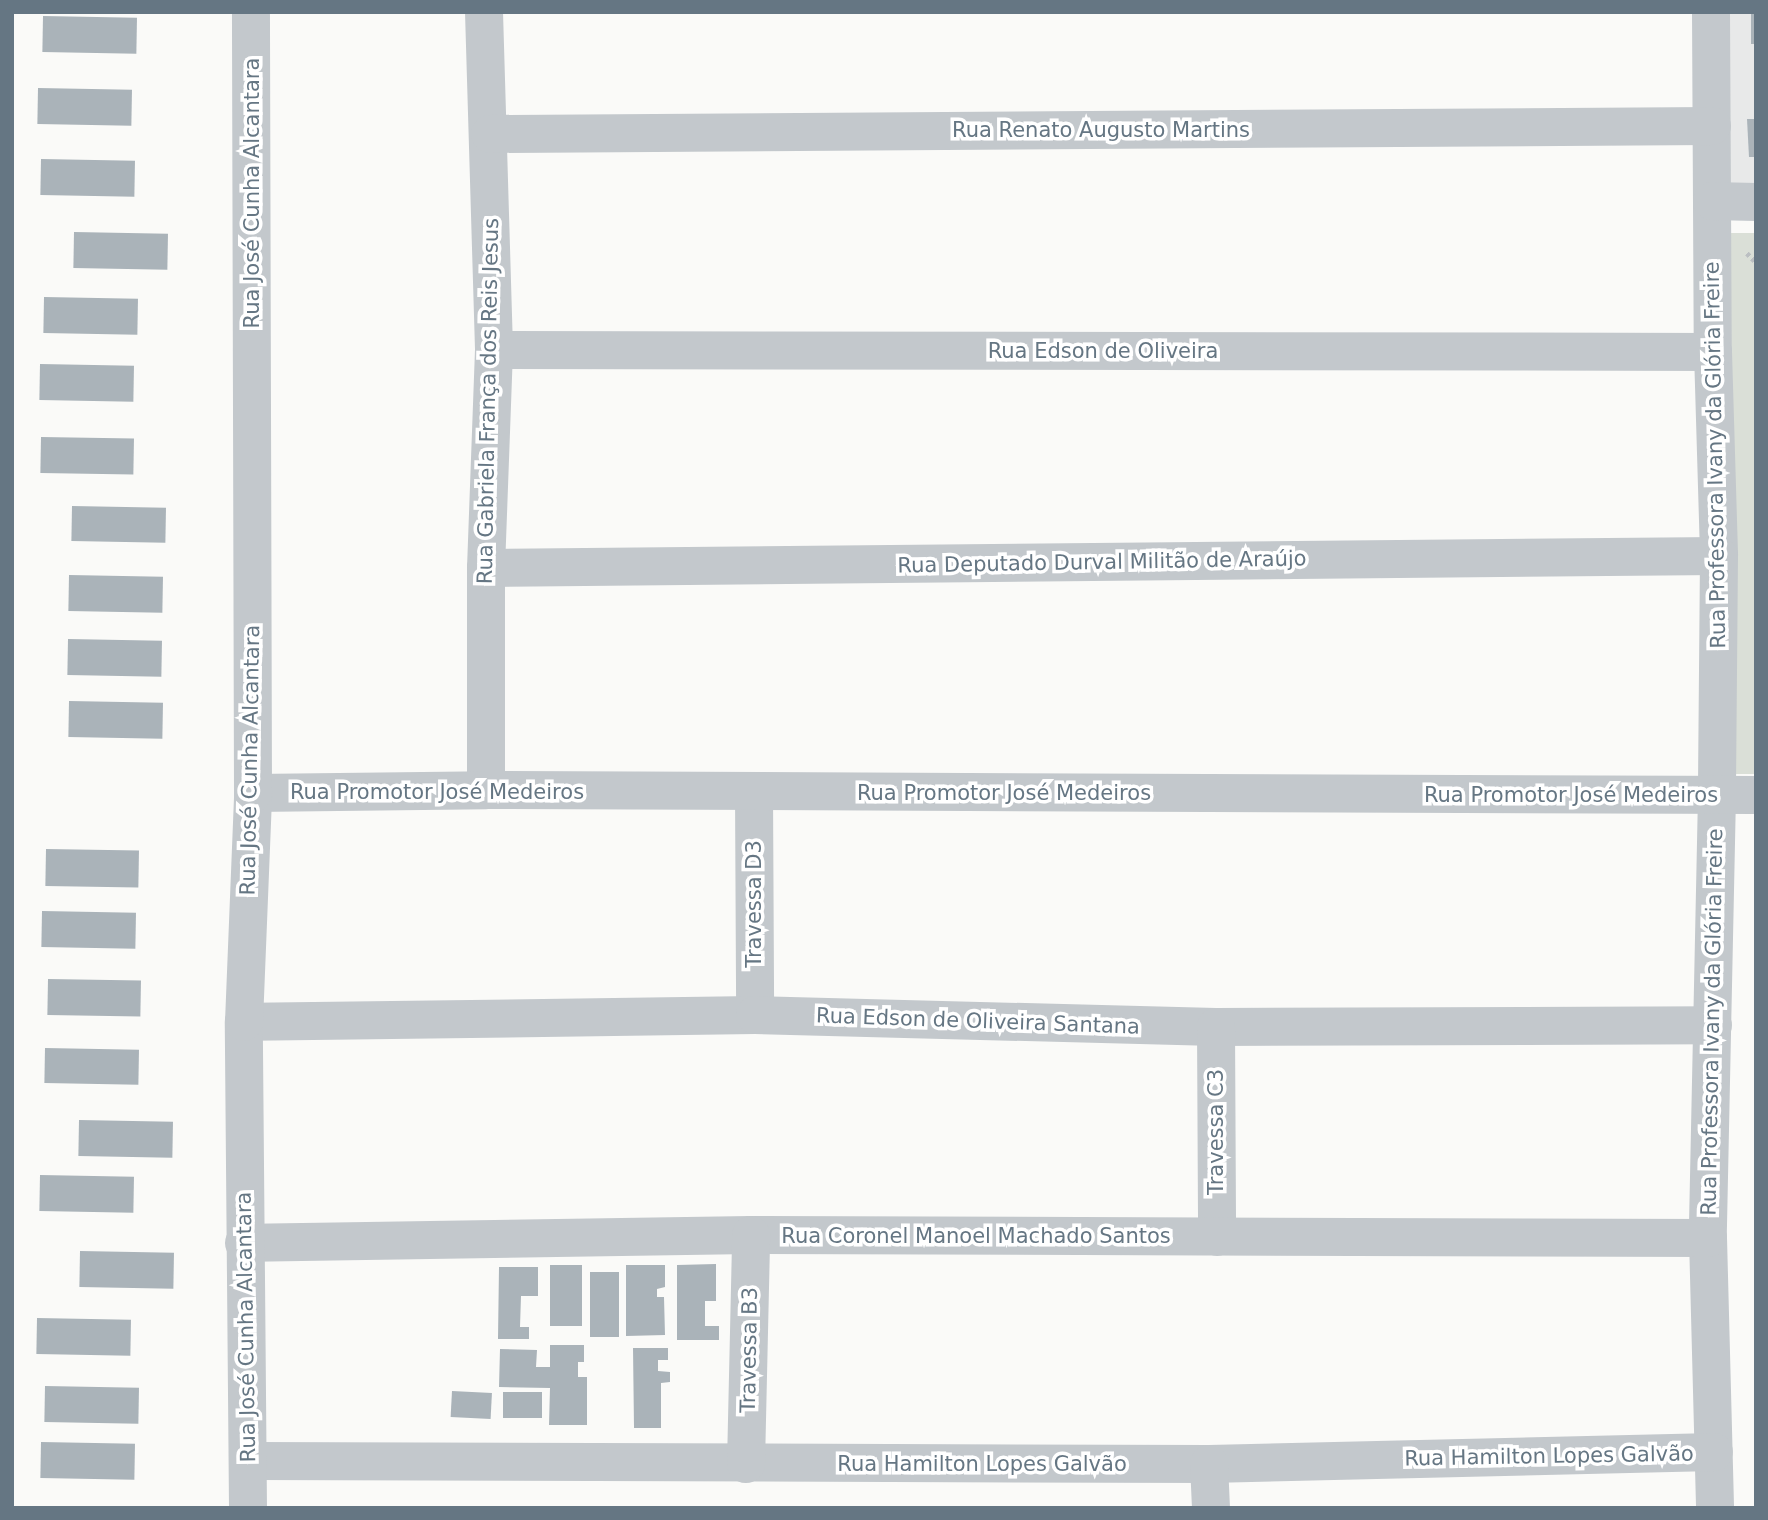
<!DOCTYPE html>
<html>
<head>
<meta charset="utf-8">
<style>
	body { margin:0 }
	#map { position:relative; width:1768px; height:1520px; overflow:hidden; background:#fafaf8; font-family:"DejaVu Sans",sans-serif }
	div>[style] { position:absolute }
	.built>* { inset:0; background:#e8e9e9; transform-origin:0 0 }
	.green>* { inset:0; background:#dadfd7; transform-origin:0 0 }
	.building>* { inset:0; background:#aab3b9; transform-origin:0 0 }
	.path>* { height:4.5px; margin-top:-2.25px; transform-origin:0; background:repeating-linear-gradient(90deg,#bbbfc2 0 3.5px,transparent 0 7px) }
	.street>* { height:38px; margin:-19px; padding:0 19px; transform-origin:19px; border-radius:19px; background:#c3c8cc }
	span { translate:-50% -50%; white-space:nowrap; text-align:center; line-height:1.15; -webkit-text-stroke:7px #fff; paint-order:stroke }
	.street-label { font-size:21px; color:#657683 }
	.frame { position:absolute; inset:0; border:14px solid #657683; pointer-events:none }
</style>
</head>
<body>
<div id="map">
	<div class="built">
		<i style="left:1721px;top:12px;width:35px;height:177px"></i>
	</div>
	<div class="green">
		<i style="left:1728px;top:233px;width:28px;height:541px"></i>
	</div>
	<div class="building">
		<i style="left:1751px;top:12px;width:5px;height:32px"></i>
		<i style="left:43px;top:16px;width:94px;height:36px;rotate:1deg"></i>
		<i style="left:38px;top:88px;width:94px;height:36px;rotate:1deg"></i>
		<i style="clip-path:polygon(1747px 119px,1756px 119px,1756px 157px,1749px 157px)"></i>
		<i style="left:41px;top:159px;width:94px;height:36px;rotate:1deg"></i>
		<i style="left:74px;top:232px;width:94px;height:36px;rotate:1deg"></i>
		<i style="left:44px;top:297px;width:94px;height:36px;rotate:1deg"></i>
		<i style="left:40px;top:364px;width:94px;height:36px;rotate:1deg"></i>
		<i style="left:41px;top:437px;width:93px;height:36px;rotate:1deg"></i>
		<i style="left:72px;top:506px;width:94px;height:35px;rotate:1deg"></i>
		<i style="left:69px;top:575px;width:94px;height:36px;rotate:1deg"></i>
		<i style="left:68px;top:639px;width:94px;height:36px;rotate:1deg"></i>
		<i style="left:69px;top:701px;width:94px;height:36px;rotate:1deg"></i>
		<i style="left:46px;top:849px;width:93px;height:37px;rotate:1deg"></i>
		<i style="left:42px;top:911px;width:94px;height:36px;rotate:1deg"></i>
		<i style="left:48px;top:979px;width:93px;height:36px;rotate:1deg"></i>
		<i style="left:45px;top:1048px;width:94px;height:35px;rotate:1deg"></i>
		<i style="left:79px;top:1120px;width:94px;height:36px;rotate:1deg"></i>
		<i style="left:40px;top:1175px;width:94px;height:36px;rotate:1deg"></i>
		<i style="left:80px;top:1251px;width:94px;height:36px;rotate:1deg"></i>
		<i style="clip-path:polygon(716px 1264px,716px 1301px,705px 1301px,705px 1326px,719px 1326px,719px 1340px,677px 1340px,677px 1265px)"></i>
		<i style="left:550px;top:1265px;width:32px;height:61px"></i>
		<i style="clip-path:polygon(626px 1265px,665px 1265px,665px 1287px,657px 1289px,657px 1297px,664px 1297px,665px 1335px,626px 1336px)"></i>
		<i style="clip-path:polygon(499px 1267px,538px 1267px,538px 1296px,521px 1296px,520px 1327px,529px 1327px,529px 1339px,498px 1339px)"></i>
		<i style="left:590px;top:1272px;width:29px;height:65px"></i>
		<i style="left:37px;top:1318px;width:94px;height:36px;rotate:1deg"></i>
		<i style="clip-path:polygon(550px 1345px,584px 1345px,584px 1362px,578px 1362px,578px 1377px,587px 1377px,587px 1425px,549px 1425px,550px 1388px,499px 1387px,500px 1349px,537px 1350px,536px 1367px,550px 1367px)"></i>
		<i style="clip-path:polygon(633px 1348px,668px 1348px,668px 1360px,658px 1360px,658px 1371px,670px 1372px,670px 1382px,661px 1383px,661px 1428px,634px 1428px)"></i>
		<i style="left:45px;top:1386px;width:94px;height:36px;rotate:1deg"></i>
		<i style="left:452px;top:1391px;width:40px;height:26px;rotate:3deg"></i>
		<i style="left:503px;top:1392px;width:39px;height:26px"></i>
		<i style="left:41px;top:1442px;width:94px;height:36px;rotate:1deg"></i>
	</div>
	<div class="path">
		<i style="left:1747px;top:253px;width:13px;rotate:45deg"></i>
	</div>
	<div class="street">
		<i style="left:484px;top:12px;width:338px;rotate:88.3deg"></i>
		<i style="left:494px;top:350px;width:218px;rotate:92.1deg"></i>
		<i style="left:486px;top:568px;width:222px;rotate:90deg"></i>
		<i style="left:1711px;top:12px;width:340px;rotate:89.7deg"></i>
		<i style="left:1713px;top:352px;width:204px;rotate:88.3deg"></i>
		<i style="left:1719px;top:556px;width:239px;rotate:90.5deg"></i>
		<i style="left:1717px;top:795px;width:443px;rotate:91.2deg"></i>
		<i style="left:1708px;top:1238px;width:270px;rotate:88.5deg"></i>
		<i style="left:490px;top:134px;width:1222px;rotate:-0.38deg"></i>
		<i style="left:1712px;top:201px;width:44px;rotate:1.3deg"></i>
		<i style="left:494px;top:350px;width:1219px;rotate:0.09deg"></i>
		<i style="left:486px;top:568px;width:1233px;rotate:-0.56deg"></i>
		<i style="left:754px;top:792px;width:223px;rotate:89.7deg"></i>
		<i style="left:253px;top:793px;width:233px;rotate:-0.7deg"></i>
		<i style="left:486px;top:790px;width:1270px;rotate:0.23deg"></i>
		<i style="left:244px;top:1022px;width:511px;rotate:-0.78deg"></i>
		<i style="left:755px;top:1015px;width:461px;rotate:1.5deg"></i>
		<i style="left:1216px;top:1027px;width:497px;rotate:-0.2deg"></i>
		<i style="left:1216px;top:1027px;width:210px;rotate:89.7deg"></i>
		<i style="left:244px;top:1243px;width:507px;rotate:-0.9deg"></i>
		<i style="left:751px;top:1235px;width:957px;rotate:0.18deg"></i>
		<i style="left:249px;top:1461px;width:960px;rotate:0.18deg"></i>
		<i style="left:1209px;top:1464px;width:505px;rotate:-1.36deg"></i>
		<i style="left:746px;top:1464px;width:229px;rotate:-88.7deg"></i>
		<i style="left:1209px;top:1464px;width:44px;rotate:87.4deg"></i>
		<i style="left:248px;top:1508px;width:486px;rotate:-90.5deg"></i>
		<i style="left:244px;top:1022px;width:229px;rotate:-87.7deg"></i>
		<i style="left:253px;top:793px;width:781px;rotate:-90.15deg"></i>
	</div>
	<div class="street-label">
		<span style="left:1101px;top:130px">Rua Renato Augusto Martins</span>
		<span style="left:252px;top:193px;rotate:-90deg">Rua José Cunha Alcantara</span>
		<span style="left:1103px;top:351px">Rua Edson de Oliveira</span>
		<span style="left:488px;top:401px;rotate:-89deg">Rua Gabriela França dos Reis Jesus</span>
		<span style="left:1715px;top:455px;rotate:-91deg">Rua Professora Ivany da Glória Freire</span>
		<span style="left:1102px;top:562px;rotate:-1deg">Rua Deputado Durval Militão de Araújo</span>
		<span style="left:250px;top:760px;rotate:-89deg">Rua José Cunha Alcantara</span>
		<span style="left:437px;top:792px">Rua Promotor José Medeiros</span>
		<span style="left:1004px;top:793px">Rua Promotor José Medeiros</span>
		<span style="left:1571px;top:795px">Rua Promotor José Medeiros</span>
		<span style="left:754px;top:904px;rotate:-90deg">Travessa D3</span>
		<span style="left:978px;top:1021px;rotate:2deg">Rua Edson de Oliveira Santana</span>
		<span style="left:1712px;top:1022px;rotate:-89deg">Rua Professora Ivany da Glória Freire</span>
		<span style="left:1216px;top:1132px;rotate:-90deg">Travessa C3</span>
		<span style="left:976px;top:1236px">Rua Coronel Manoel Machado Santos</span>
		<span style="left:246px;top:1327px;rotate:-91deg">Rua José Cunha Alcantara</span>
		<span style="left:749px;top:1350px;rotate:-89deg">Travessa B3</span>
		<span style="left:1549px;top:1456px;rotate:-1deg">Rua Hamilton Lopes Galvão</span>
		<span style="left:982px;top:1464px">Rua Hamilton Lopes Galvão</span>
	</div>
	<div class="frame"></div>
</div>
</body>
</html>
